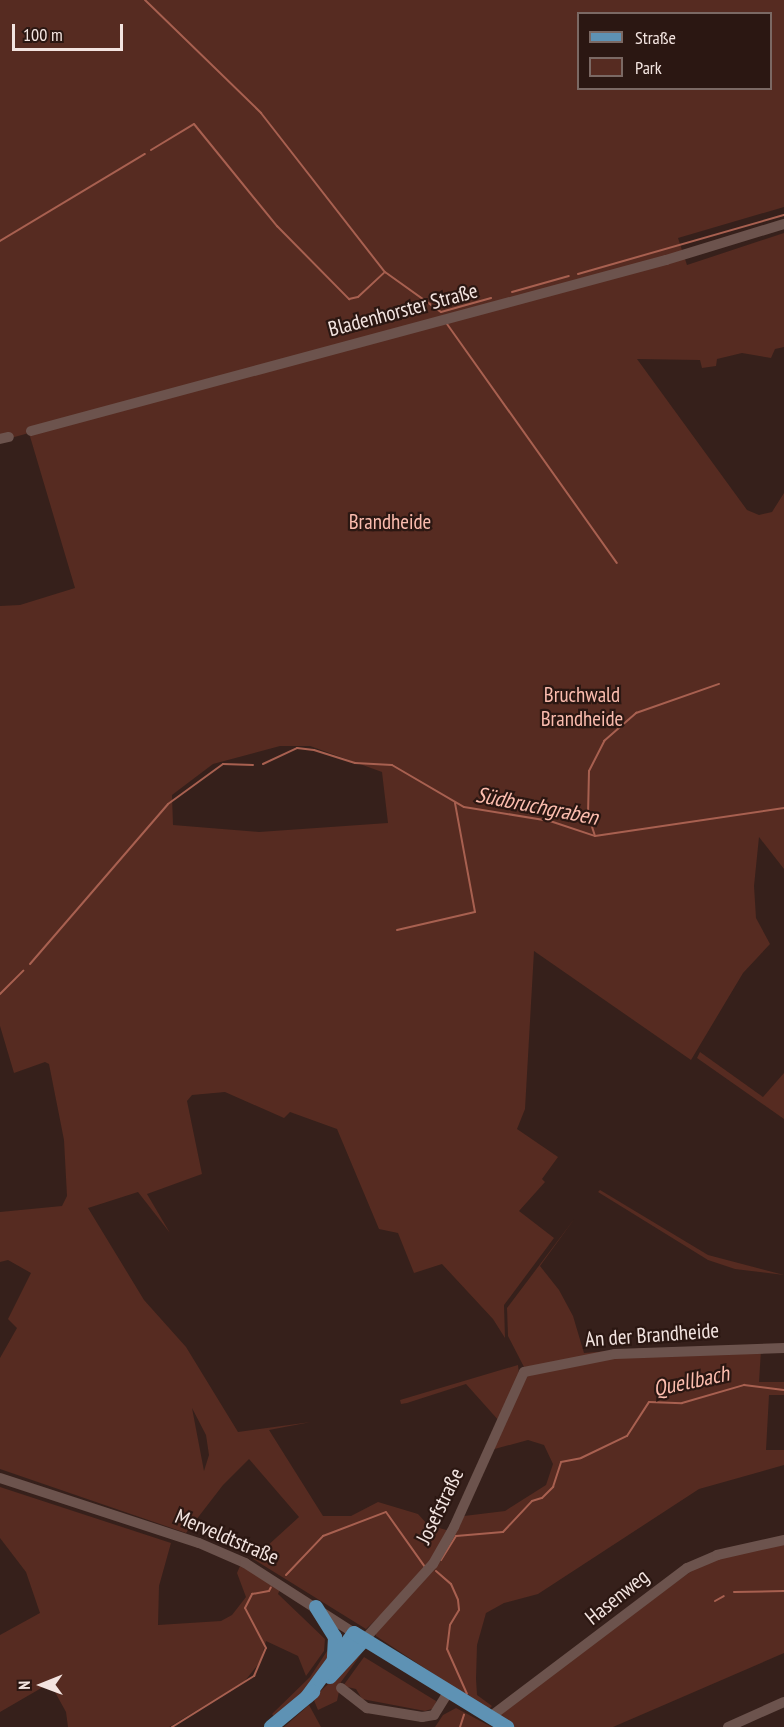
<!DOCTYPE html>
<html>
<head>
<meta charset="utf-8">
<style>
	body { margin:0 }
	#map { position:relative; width:784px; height:1727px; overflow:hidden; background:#36201b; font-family:"PT Sans Narrow",sans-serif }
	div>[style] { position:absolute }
	.green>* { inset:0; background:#562b21 }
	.stream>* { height:2px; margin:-1px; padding:0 1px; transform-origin:1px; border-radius:1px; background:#a86050 }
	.minor>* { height:10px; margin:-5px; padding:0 5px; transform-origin:5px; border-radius:5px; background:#6c534d }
	.major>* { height:14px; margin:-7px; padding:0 7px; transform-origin:7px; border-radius:7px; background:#5e92b4 }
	span { translate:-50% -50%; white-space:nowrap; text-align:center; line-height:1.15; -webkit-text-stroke:4.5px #2b1712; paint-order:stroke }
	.street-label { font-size:21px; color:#f3e4e0 }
	.park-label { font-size:21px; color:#fbbcae }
	.water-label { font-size:22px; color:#fdbeaf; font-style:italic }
	.legend { position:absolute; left:577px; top:12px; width:195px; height:78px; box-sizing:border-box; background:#2b1712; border:2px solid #7b6964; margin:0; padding:8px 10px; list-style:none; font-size:18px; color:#f3e4e0 }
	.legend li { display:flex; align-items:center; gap:12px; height:30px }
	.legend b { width:30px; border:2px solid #7b6964 }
	.north { position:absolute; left:12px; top:1655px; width:60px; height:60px; -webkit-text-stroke:4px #2b1712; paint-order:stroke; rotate:269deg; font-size:16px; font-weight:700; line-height:24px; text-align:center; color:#f3e4e0 }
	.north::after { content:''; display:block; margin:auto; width:21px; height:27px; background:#f3e4e0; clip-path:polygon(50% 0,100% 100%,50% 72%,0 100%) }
	.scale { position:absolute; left:12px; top:24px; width:111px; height:27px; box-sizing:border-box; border:3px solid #f3e4e0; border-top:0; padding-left:8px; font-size:18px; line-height:21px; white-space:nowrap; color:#f3e4e0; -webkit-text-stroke:4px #2b1712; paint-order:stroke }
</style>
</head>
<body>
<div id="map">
	<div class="green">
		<i style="clip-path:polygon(evenodd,0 0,784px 0,784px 207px,678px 238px,687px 265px,784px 233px,784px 347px,775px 349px,771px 358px,742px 353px,717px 359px,716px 366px,702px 368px,700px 360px,637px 359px,747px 510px,759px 515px,772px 512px,784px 493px,784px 869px,759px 837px,754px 886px,756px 918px,770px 944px,743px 973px,691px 1060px,534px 951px,525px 1109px,517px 1129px,558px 1157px,542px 1179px,545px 1182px,519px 1211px,554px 1238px,504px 1305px,505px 1338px,493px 1319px,442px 1264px,414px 1273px,398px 1233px,379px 1229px,337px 1129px,290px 1112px,284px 1118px,225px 1092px,192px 1095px,187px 1101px,202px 1174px,147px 1194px,170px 1233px,138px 1192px,88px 1208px,144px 1300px,186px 1347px,238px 1432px,311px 1422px,269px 1430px,323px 1516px,351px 1516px,378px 1502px,418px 1514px,428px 1525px,450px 1531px,421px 1577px,366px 1629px,253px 1559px,299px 1517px,249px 1459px,223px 1485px,186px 1533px,0 1469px,0 1358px,17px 1328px,8px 1319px,31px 1273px,8px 1260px,0 1262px,0 1212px,62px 1206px,67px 1196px,64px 1140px,49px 1064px,45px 1062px,14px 1073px,0 1026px,0 606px,20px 605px,75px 588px,29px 433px,0 441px,0 0,578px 14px,770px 14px,770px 88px,578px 88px,578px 14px,0 0,280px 746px,310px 746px,382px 772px,388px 823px,259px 832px,173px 825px,172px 795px,213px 764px,280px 746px,0 0,192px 1408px,206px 1435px,209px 1455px,204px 1471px,192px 1408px)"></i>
		<i style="clip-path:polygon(700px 1052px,763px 1097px,784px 1073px,784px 1119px,697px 1058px)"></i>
		<i style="clip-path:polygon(600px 1190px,708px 1255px,784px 1275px,735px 1269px,708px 1260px,598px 1192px)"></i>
		<i style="clip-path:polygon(575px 1218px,540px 1266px,559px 1290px,573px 1316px,584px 1353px,646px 1348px,524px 1367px,508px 1336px,507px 1308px)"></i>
		<i style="clip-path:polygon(761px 1350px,759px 1382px,784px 1382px,784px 1395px,769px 1395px,766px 1450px,784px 1450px,784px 1465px,699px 1489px,538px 1594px,504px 1603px,486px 1613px,477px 1645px,476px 1679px,477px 1695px,492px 1706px,488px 1710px,376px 1636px,376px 1630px,464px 1516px,505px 1511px,546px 1485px,553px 1464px,544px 1445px,528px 1440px,491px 1450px,524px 1377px,597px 1359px)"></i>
		<i style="clip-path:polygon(518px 1365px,519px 1374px,500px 1422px,466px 1384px,407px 1403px,401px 1404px,400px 1400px)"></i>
		<i style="clip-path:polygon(0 1487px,171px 1543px,159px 1586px,158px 1625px,221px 1621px,232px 1615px,246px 1597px,237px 1573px,240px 1566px,281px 1587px,278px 1594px,325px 1639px,324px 1651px,306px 1676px,298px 1656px,266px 1641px,260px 1662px,244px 1682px,169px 1727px,68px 1727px,66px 1712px,50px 1683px,0 1712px,0 1635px,40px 1613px,26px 1572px,0 1538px)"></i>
		<i style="clip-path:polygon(784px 1542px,784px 1653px,613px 1727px,515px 1727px,500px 1718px,499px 1715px,544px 1678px,704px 1562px)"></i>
		<i style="clip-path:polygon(329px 1648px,333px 1651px,307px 1689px,275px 1718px,272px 1714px,310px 1677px)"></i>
		<i style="clip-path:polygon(362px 1653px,341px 1682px,337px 1701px,318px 1710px,313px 1698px)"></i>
		<i style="clip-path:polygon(364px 1657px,436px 1701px,435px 1708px,425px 1711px,362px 1699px,356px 1689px,343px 1686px)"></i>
		<i style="clip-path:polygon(309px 1705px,321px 1727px,284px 1727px)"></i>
		<i style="clip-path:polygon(456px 1708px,486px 1724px,492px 1727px,435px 1727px,443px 1715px)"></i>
	</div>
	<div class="stream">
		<i style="left:145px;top:0;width:162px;rotate:44.2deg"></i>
		<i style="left:261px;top:113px;width:202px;rotate:52.1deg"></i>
		<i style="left:385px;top:272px;width:69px;rotate:35.5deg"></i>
		<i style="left:441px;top:312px;width:52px;rotate:-15.6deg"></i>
		<i style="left:151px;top:150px;width:50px;rotate:-31.2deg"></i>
		<i style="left:194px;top:124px;width:132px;rotate:50.9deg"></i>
		<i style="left:277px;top:226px;width:103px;rotate:45.4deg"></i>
		<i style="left:349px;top:299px;width:9px;rotate:-13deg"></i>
		<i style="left:358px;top:297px;width:35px;rotate:-43deg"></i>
		<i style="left:0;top:241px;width:169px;rotate:-31deg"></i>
		<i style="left:578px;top:274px;width:214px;rotate:-16deg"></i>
		<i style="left:512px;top:292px;width:59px;rotate:-15.7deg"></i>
		<i style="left:447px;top:324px;width:293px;rotate:54.6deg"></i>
		<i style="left:263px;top:764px;width:38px;rotate:-25deg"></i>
		<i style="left:297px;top:748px;width:17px;rotate:7deg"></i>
		<i style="left:314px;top:750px;width:43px;rotate:17.6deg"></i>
		<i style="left:355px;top:763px;width:37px;rotate:3deg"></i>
		<i style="left:392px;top:765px;width:83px;rotate:30.3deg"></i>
		<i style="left:464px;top:807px;width:87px;rotate:9.2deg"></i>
		<i style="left:550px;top:821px;width:47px;rotate:18.4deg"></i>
		<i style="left:595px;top:836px;width:191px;rotate:-8.4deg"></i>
		<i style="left:595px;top:836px;width:22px;rotate:-108deg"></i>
		<i style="left:588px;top:815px;width:44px;rotate:-88.7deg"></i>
		<i style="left:589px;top:771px;width:34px;rotate:-63deg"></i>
		<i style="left:604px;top:741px;width:43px;rotate:-41.2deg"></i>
		<i style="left:636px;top:713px;width:88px;rotate:-19.3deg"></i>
		<i style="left:397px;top:930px;width:80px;rotate:-13deg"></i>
		<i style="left:475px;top:912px;width:111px;rotate:-100.4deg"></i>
		<i style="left:30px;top:964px;width:211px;rotate:-49.2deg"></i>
		<i style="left:168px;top:804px;width:68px;rotate:-36deg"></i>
		<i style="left:223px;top:764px;width:30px;rotate:2deg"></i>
		<i style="left:0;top:994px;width:33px;rotate:-45deg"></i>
		<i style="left:441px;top:1560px;width:28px;rotate:-58deg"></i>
		<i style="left:456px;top:1536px;width:47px;rotate:-4.9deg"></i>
		<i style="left:503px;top:1532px;width:42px;rotate:-46.9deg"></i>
		<i style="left:532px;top:1501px;width:10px;rotate:-17deg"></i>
		<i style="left:542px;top:1498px;width:16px;rotate:-45deg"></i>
		<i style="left:553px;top:1487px;width:26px;rotate:-72deg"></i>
		<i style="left:561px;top:1462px;width:20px;rotate:-11deg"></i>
		<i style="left:581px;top:1458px;width:51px;rotate:-25.6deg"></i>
		<i style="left:627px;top:1436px;width:40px;rotate:-57.1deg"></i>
		<i style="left:649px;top:1402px;width:33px;rotate:2deg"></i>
		<i style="left:682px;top:1403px;width:65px;rotate:-16.2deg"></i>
		<i style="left:744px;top:1385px;width:40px;rotate:7.1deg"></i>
		<i style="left:436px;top:1571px;width:20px;rotate:41deg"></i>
		<i style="left:451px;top:1584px;width:17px;rotate:66deg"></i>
		<i style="left:458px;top:1600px;width:10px;rotate:84deg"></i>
		<i style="left:459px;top:1610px;width:17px;rotate:121deg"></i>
		<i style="left:450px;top:1625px;width:24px;rotate:97deg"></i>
		<i style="left:447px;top:1649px;width:49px;rotate:66deg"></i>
		<i style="left:286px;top:1575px;width:54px;rotate:-46.5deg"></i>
		<i style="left:323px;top:1536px;width:67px;rotate:-20.9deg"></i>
		<i style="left:386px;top:1512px;width:67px;rotate:54.7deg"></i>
		<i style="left:734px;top:1592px;width:50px;rotate:-1.1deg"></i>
		<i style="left:715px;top:1601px;width:10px;rotate:-29deg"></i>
		<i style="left:172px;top:1727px;width:97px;rotate:-31.9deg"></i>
		<i style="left:254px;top:1676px;width:30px;rotate:-67deg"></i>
		<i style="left:266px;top:1648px;width:45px;rotate:-117.7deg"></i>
		<i style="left:245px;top:1608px;width:16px;rotate:-63deg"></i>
		<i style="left:252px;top:1594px;width:17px;rotate:-10deg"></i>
		<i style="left:269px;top:1591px;width:4px;rotate:-63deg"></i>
		<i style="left:460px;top:1727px;width:13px;rotate:-72deg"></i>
	</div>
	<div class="minor">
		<i style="left:31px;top:431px;width:658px;rotate:-15.07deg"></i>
		<i style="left:666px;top:260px;width:123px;rotate:-17deg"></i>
		<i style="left:0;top:439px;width:9px;rotate:-13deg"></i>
		<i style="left:0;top:1478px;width:209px;rotate:18.1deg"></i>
		<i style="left:199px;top:1543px;width:50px;rotate:23.5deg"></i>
		<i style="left:245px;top:1563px;width:130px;rotate:32.7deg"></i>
		<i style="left:364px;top:1640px;width:103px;rotate:-47.8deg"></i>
		<i style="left:433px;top:1564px;width:43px;rotate:-60.4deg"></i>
		<i style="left:454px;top:1527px;width:170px;rotate:-65.7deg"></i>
		<i style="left:524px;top:1372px;width:93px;rotate:-11.2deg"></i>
		<i style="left:615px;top:1354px;width:169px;rotate:-2deg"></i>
		<i style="left:341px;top:1688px;width:33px;rotate:38deg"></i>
		<i style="left:367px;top:1708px;width:56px;rotate:9.3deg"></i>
		<i style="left:422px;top:1717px;width:12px;rotate:-9deg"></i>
		<i style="left:434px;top:1715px;width:26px;rotate:-58deg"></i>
		<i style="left:490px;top:1717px;width:247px;rotate:-37.1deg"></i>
		<i style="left:687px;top:1568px;width:33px;rotate:-23deg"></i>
		<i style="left:717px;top:1555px;width:69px;rotate:-12.6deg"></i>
		<i style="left:728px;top:1727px;width:61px;rotate:-24.1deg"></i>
	</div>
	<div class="major">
		<i style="left:316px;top:1607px;width:36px;rotate:58deg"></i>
		<i style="left:335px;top:1637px;width:22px;rotate:93deg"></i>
		<i style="left:330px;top:1677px;width:50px;rotate:-47.4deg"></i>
		<i style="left:307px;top:1697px;width:79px;rotate:-53.7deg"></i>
		<i style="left:354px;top:1633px;width:180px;rotate:31.6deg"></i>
		<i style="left:271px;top:1727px;width:55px;rotate:-39.8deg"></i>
	</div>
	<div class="street-label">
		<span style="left:403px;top:310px;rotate:-15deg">Bladenhorster Straße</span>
		<span style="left:652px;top:1335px;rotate:-4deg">An der Brandheide</span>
		<span style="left:440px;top:1506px;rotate:-64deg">Josefstraße</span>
		<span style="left:227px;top:1537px;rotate:23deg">Merveldtstraße</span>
		<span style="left:617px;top:1597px;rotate:-39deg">Hasenweg</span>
	</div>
	<div class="park-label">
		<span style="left:390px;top:522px">Brandheide</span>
		<span style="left:582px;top:707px">Bruchwald<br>Brandheide</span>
	</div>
	<div class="water-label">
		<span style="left:537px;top:806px;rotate:11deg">Südbruchgraben</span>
		<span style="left:691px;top:1381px;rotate:-12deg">Quellbach</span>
	</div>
	<ul class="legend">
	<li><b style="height:8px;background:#5e92b4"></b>Straße</li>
	<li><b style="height:16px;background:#562b21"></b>Park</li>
	</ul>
	<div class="north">N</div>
	<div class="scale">100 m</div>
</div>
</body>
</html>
